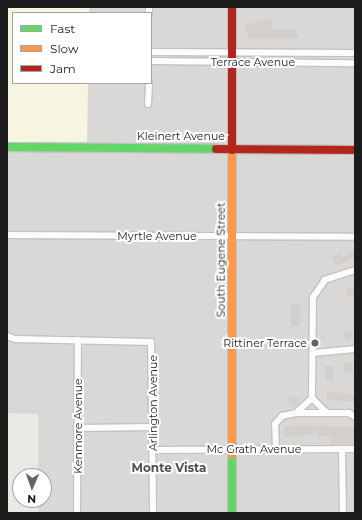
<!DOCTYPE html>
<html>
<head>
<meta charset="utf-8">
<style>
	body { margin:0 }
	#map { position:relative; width:362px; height:520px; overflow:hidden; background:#ebe9e5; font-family:Montserrat,sans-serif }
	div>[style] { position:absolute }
	.residential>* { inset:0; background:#dad8d6 }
	.education>* { inset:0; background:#f5f5e0 }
	.building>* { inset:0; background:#d2cfcc; transform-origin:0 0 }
	.roads { filter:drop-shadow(1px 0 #c3c2c1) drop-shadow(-1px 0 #c3c2c1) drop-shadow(0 1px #c3c2c1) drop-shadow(0 -1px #c3c2c1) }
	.street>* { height:6px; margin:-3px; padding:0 3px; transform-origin:3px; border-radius:3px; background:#fcfcfb }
	.fast>* { height:8px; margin:-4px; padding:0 4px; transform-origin:4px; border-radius:4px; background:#63d668 }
	.slow>* { height:8px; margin:-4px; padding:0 4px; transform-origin:4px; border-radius:4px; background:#ff974d }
	.jam>* { height:8px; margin:-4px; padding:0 4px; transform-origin:4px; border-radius:4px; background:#b3261e }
	.dots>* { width:11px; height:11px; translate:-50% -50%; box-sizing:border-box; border:2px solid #fff; border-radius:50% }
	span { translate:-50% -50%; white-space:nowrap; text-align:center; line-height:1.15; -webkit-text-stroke:4px #fff; paint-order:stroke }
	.street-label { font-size:11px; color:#1c1c1c }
	.poi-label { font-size:11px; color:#1c1c1c }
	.right { translate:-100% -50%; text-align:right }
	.neighbourhood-label { font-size:12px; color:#4f4f4f; font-weight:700 }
	.frame { position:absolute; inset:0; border:8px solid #1c1c1c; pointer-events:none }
	.legend { position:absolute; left:12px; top:12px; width:140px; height:72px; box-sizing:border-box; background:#fff; border:1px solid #a4a4a4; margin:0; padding:5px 7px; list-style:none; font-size:12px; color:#1c1c1c }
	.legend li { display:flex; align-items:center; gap:8px; height:20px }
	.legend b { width:20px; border:1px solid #a4a4a4 }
	.north { position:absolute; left:12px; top:468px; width:40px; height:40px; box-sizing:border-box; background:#fff; border:1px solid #a4a4a4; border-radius:50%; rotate:182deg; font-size:11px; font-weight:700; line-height:16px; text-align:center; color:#1c1c1c }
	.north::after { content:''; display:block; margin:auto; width:14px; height:18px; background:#646462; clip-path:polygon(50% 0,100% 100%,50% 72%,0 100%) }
</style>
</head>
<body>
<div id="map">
	<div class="residential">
		<i style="clip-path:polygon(evenodd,7px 7px,355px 7px,355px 513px,38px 513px,38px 500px,44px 500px,44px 476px,38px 476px,38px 414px,7px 413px,7px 7px,13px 13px,151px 13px,151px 83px,13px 83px,13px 13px)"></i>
	</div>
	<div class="education">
		<i style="clip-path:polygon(7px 7px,89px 7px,89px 13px,13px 13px,13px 83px,88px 83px,87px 147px,7px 147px)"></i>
	</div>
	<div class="building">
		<i style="clip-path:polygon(264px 20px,271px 20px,271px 29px,296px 29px,299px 38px,248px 38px,245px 25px)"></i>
		<i style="clip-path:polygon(355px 249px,355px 258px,337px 266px,332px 257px,340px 253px,342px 258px)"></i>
		<i style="clip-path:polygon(354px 286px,355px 295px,348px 297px,345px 289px)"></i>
		<i style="left:291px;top:304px;width:9px;height:22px"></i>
		<i style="clip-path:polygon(352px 331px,353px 339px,346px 340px,344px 333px)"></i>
		<i style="left:352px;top:362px;width:10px;height:9px;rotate:84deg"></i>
		<i style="left:325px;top:366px;width:9px;height:14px"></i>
		<i style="clip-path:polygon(327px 391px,350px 394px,355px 396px,355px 402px,327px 400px)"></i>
		<i style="left:289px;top:397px;width:9px;height:8px"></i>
		<i style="clip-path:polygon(299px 425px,355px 427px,355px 444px,330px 445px,330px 436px,317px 436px,317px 433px,284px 438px,284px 427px)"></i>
	</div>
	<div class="roads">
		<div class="street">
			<i style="left:149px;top:7px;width:6px;rotate:90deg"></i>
			<i style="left:151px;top:52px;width:204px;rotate:0.3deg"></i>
			<i style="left:151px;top:61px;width:204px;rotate:0.6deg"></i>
			<i style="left:148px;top:104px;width:21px;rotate:-87deg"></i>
			<i style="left:7px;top:235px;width:348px;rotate:0.3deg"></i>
			<i style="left:355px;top:270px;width:32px;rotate:162deg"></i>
			<i style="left:325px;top:280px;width:21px;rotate:125deg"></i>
			<i style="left:313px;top:297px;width:101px;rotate:90.6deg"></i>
			<i style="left:312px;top:398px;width:21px;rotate:45deg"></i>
			<i style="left:327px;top:413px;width:22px"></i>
			<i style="left:349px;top:413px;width:7px;rotate:34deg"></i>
			<i style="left:7px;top:336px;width:9px;rotate:21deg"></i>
			<i style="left:15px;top:339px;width:136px;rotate:1.3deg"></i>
			<i style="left:151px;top:342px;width:171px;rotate:89.3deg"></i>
			<i style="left:313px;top:353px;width:42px;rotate:-5.4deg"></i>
			<i style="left:296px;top:413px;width:31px"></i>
			<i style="left:78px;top:428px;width:75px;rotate:-0.8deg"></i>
			<i style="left:276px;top:449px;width:25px;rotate:-92deg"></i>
			<i style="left:275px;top:424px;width:11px;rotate:-49deg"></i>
			<i style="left:282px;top:416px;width:14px;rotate:-12deg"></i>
			<i style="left:296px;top:413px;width:22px;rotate:-43deg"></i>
			<i style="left:153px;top:450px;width:202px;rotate:-0.3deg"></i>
			<i style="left:342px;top:450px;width:63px;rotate:89.1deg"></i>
			<i style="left:77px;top:513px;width:173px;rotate:-89.7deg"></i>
		</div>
		<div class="fast">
			<i style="left:7px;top:147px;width:209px;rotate:0.5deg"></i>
			<i style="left:232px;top:455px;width:58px;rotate:90deg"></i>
		</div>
		<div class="slow">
			<i style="left:232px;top:150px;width:305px;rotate:90deg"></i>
		</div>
		<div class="jam">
			<i style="left:232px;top:7px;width:143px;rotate:90deg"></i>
			<i style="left:216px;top:149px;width:139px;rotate:0.4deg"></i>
		</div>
	</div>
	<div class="dots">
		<i style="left:315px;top:343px;background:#646462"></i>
	</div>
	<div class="street-label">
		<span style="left:253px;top:62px">Terrace Avenue</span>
		<span style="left:181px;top:136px">Kleinert Avenue</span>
		<span style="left:157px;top:236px">Myrtle Avenue</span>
		<span style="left:221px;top:260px;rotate:-90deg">South Eugene Street</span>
		<span style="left:153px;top:403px;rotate:-90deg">Arlington Avenue</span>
		<span style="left:78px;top:426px;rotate:-90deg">Kenmore Avenue</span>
		<span style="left:254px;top:449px">Mc Grath Avenue</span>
	</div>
	<div class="poi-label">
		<span class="right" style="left:307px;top:343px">Rittiner Terrace</span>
	</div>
	<div class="neighbourhood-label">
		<span style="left:169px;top:468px">Monte Vista</span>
	</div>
	<div class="frame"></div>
	<ul class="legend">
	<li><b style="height:5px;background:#63d668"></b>Fast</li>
	<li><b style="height:5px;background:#ff974d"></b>Slow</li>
	<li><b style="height:5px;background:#b3261e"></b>Jam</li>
	</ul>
	<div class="north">N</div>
</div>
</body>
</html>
